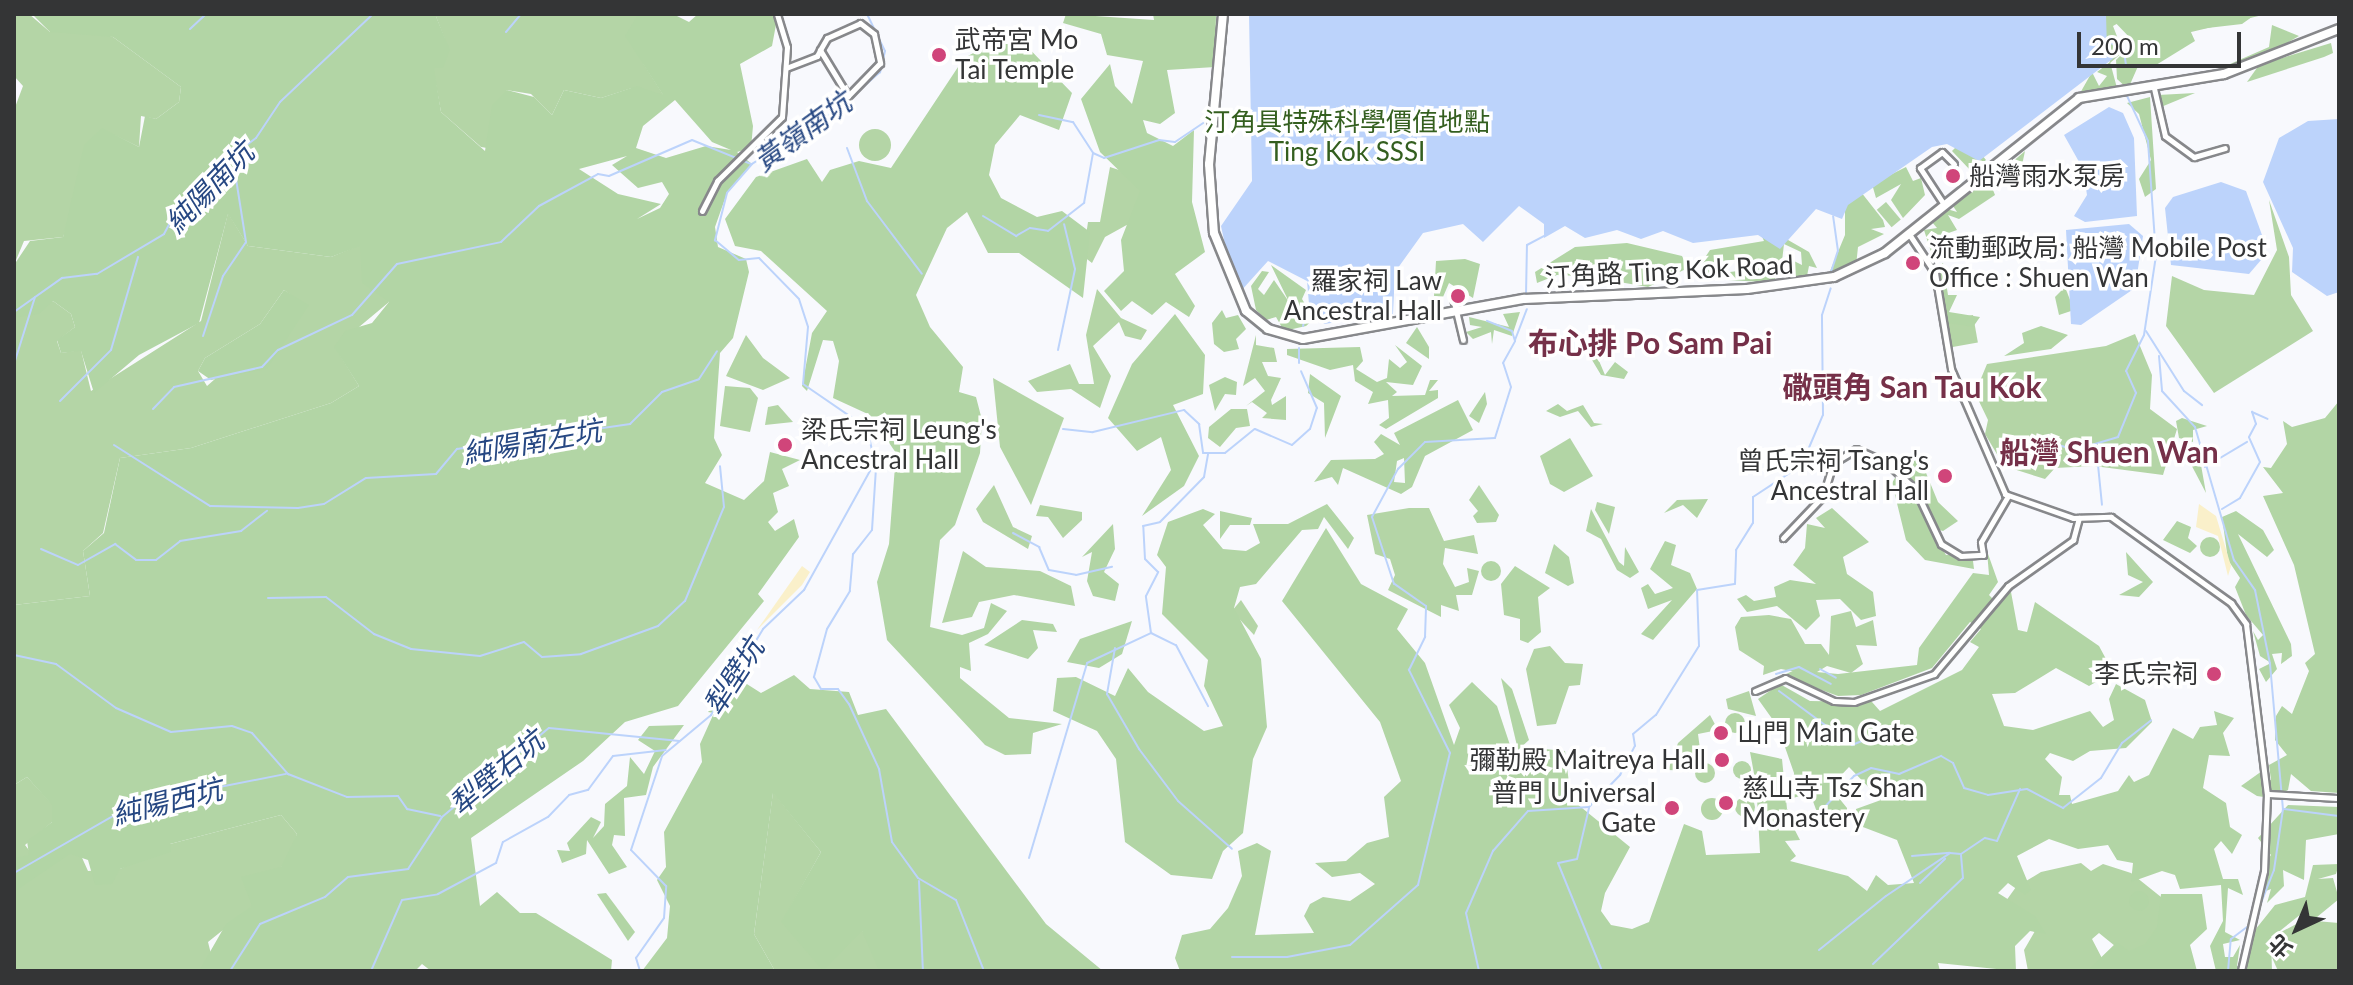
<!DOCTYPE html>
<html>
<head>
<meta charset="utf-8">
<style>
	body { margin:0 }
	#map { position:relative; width:2353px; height:985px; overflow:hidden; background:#f8f9fd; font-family:Lato,"Noto Sans TC",sans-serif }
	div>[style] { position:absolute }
	.green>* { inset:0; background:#b4d5a6; transform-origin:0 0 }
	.round { border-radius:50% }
	.forest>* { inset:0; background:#b2d5a5 }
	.sand>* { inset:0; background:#faf0ca }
	.water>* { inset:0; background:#bcd3fb }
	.stream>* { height:2px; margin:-1px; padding:0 1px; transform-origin:1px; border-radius:1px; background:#bcd3fb }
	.roads { filter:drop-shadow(2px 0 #87888b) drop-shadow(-2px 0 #87888b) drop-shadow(0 2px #87888b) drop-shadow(0 -2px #87888b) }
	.street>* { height:5px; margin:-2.5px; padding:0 2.5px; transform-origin:2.5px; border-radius:2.5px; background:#fff }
	.secondary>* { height:8px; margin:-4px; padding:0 4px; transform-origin:4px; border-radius:4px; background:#fff }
	.dots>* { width:22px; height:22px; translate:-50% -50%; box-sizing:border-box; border:4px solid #fff; border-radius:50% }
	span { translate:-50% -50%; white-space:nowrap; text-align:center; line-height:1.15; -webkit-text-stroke:7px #fff; paint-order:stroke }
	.poi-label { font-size:26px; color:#343536 }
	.left { translate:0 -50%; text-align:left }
	.right { translate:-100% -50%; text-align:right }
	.park-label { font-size:26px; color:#345f1f }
	.street-label { font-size:26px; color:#343536 }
	.water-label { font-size:28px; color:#264782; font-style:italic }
	.quarter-label { font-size:30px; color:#753048; font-weight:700 }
	.frame { position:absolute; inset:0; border:16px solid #343536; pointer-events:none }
	.north { position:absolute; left:2257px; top:889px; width:80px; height:80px; -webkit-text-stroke:6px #fff; paint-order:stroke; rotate:224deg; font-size:22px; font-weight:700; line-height:32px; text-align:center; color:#343536 }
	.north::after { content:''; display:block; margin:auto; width:28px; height:36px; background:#343536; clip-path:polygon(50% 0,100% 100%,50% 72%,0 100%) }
	.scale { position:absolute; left:2077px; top:32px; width:164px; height:36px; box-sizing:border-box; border:4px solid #343536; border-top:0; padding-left:10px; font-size:24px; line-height:28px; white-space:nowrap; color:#343536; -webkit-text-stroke:6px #fff; paint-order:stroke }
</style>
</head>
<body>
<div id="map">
	<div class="green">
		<i style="clip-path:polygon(14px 14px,29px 14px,50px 32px,88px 29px,113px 37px,181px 87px,179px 102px,156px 119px,141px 116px,139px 147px,102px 129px,63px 237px,24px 241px,14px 265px,14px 110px,23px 86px,14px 76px)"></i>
		<i style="clip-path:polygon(435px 14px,668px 14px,643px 63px,664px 96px,632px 88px,601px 98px,564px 90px,552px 115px,531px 94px,507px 90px,487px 148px,481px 147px,441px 112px,433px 68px,449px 50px)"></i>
		<i style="clip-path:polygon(2100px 14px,2267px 14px,2187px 33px,2160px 62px,2136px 45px,2122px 21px,2113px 26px,2123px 52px,2110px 63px)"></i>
		<i class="round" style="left:859px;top:129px;width:32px;height:32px"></i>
		<i style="clip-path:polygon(1110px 167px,1140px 177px,1152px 211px,1105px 237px,1092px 263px,1083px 256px,1088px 222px,1100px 222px)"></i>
		<i style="clip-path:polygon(2269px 200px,2289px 257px,2291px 295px,2313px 331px,2214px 393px,2166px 326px,2172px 276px,2204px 290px,2254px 295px,2277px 250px)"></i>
		<i style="left:1886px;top:202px;width:23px;height:12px;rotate:50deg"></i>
		<i style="clip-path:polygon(evenodd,228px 213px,248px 246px,331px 257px,360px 245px,389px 302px,335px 347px,359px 386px,331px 403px,191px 448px,120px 458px,103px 533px,83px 551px,90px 596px,14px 605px,14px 318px,53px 301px,71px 314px,75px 327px,57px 341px,61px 353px,81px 350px,91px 391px,201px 321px,228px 213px,284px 290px,302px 303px,207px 386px,198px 371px,205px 358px,260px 324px,284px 290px)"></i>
		<i style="clip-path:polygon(1097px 289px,1121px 318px,1147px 330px,1141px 340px,1125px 336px,1119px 322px,1093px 346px,1111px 376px,1100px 408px,1071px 389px,1037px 392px,1028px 381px,1070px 364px,1079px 384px,1094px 384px,1086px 335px)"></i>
		<i style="left:1973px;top:315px;width:28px;height:27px;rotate:80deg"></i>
		<i style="clip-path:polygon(2135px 334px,2152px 375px,2150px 409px,2177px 429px,2163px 475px,2094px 466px,2055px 468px,2045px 479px,2004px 466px,1985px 434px,1988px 420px,1975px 393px,1987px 364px,2106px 346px)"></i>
		<i style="clip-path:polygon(746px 335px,763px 358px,790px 378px,763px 390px,726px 376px)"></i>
		<i style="clip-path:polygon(1256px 335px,1256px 345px,1274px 348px,1277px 362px,1262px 362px,1268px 376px,1281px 378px,1271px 400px,1272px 405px,1286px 396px,1286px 420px,1262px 418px,1267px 413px,1252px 402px,1246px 406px,1265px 391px,1255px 378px,1243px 386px)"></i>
		<i style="clip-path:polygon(993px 378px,1064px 418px,1031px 505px,1000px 447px)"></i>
		<i style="clip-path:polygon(725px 386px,750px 388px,758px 398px,750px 432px,720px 426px)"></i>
		<i style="clip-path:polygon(778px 405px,793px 422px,765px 425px,768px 407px)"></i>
		<i style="clip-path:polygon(1231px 409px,1247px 409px,1250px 426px,1236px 428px,1220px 447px,1208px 438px,1209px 427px)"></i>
		<i style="clip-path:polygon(994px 485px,1013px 527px,1032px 536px,1028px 549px,983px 522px,976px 509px)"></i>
		<i style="clip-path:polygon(1040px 505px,1082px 512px,1082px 520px,1063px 538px,1048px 517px,1036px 516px)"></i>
		<i style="clip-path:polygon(1409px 508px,1429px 508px,1444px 541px,1474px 535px,1478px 554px,1445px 548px,1443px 564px,1455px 587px,1469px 582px,1467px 568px,1479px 571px,1472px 595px,1456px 595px,1459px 611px,1441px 605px,1441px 617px,1388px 590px,1395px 575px,1390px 559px,1375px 554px,1367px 515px)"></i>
		<i style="clip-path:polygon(963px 551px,986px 567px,1040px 571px,1071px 586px,1075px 606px,1014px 595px,979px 602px,972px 617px,942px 623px)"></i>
		<i style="clip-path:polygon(1241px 600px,1258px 626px,1254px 635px,1232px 611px)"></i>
		<i style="clip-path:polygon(1851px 611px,1856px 627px,1873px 620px,1877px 646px,1856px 645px,1863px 664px,1851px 673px,1827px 666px,1812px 675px,1781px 669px,1763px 675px,1764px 666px,1739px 650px,1735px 627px,1741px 617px,1769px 615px,1791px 619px,1805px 644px,1821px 644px,1829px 655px,1831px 616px)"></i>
		<i style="clip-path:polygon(1550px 646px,1565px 663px,1583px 664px,1580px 685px,1569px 686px,1556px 724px,1537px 726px,1526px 669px,1534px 649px)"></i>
		<i style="clip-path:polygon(1749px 691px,1756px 716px,1728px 709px,1726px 699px)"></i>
		<i class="round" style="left:1725px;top:713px;width:20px;height:20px"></i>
		<i style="clip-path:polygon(1710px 715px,1718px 730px,1698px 734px,1701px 757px,1690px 759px,1691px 771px,1668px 770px,1678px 743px)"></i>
		<i class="round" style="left:1733px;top:761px;width:18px;height:18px"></i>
		<i class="round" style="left:1695px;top:763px;width:20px;height:20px"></i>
		<i style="clip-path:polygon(27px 777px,52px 804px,52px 822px,25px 845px,35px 858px,14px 859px,14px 785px)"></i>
		<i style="clip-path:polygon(773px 792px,821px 852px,782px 922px,860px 928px,873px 944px,879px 971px,775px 971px,754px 934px)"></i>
		<i class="round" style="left:1735px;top:797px;width:20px;height:20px"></i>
		<i class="round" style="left:1701px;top:798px;width:22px;height:22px"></i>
		<i style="clip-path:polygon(281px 815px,297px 834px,291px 854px,253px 906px,208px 942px,212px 958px,203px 971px,14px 971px,14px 890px,68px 854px,79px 851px,88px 871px,120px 869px,170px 844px)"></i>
		<i style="clip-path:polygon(2081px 863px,2091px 871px,2103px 864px,2131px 873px,2171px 905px,2164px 943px,2131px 959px,2099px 933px,2092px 939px,2105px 964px,2098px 971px,2028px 971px,2024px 950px,2035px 931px,1998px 912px,2016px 887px,2041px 872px)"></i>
		<i style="clip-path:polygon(2304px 920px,2339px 923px,2339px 971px,2278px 971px,2270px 953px,2281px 932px)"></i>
	</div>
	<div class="forest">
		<i style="clip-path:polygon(evenodd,32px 14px,435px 14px,450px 50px,443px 68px,434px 68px,441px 112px,485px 151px,492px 105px,507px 90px,534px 97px,552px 115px,564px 90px,601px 98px,637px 86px,663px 95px,625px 36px,637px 16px,673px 14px,689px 22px,698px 14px,778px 14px,772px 46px,740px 64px,753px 126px,751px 148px,737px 152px,752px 164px,727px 193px,715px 227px,718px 247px,746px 259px,749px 272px,733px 338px,720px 353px,714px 438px,722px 455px,705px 483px,744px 500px,764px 481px,770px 452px,800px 460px,782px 469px,789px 486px,773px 493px,778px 512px,768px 522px,775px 531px,794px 519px,799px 537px,758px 594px,764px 601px,678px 706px,625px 722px,583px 761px,471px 838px,480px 906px,497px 892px,520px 913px,536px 913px,612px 960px,611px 971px,431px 971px,422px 964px,415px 971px,199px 971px,226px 924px,252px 906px,241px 877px,281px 867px,297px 834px,281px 815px,170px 844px,171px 852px,120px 869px,112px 884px,95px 885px,88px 860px,70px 854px,14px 892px,14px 858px,29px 855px,27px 841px,52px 822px,52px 805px,27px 777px,14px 785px,14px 605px,90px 596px,83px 551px,104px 533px,120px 458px,191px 448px,331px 403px,359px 386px,334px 347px,345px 331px,372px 323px,389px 302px,362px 283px,360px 246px,331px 257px,248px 246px,228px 214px,199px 323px,139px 355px,94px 393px,81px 351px,61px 353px,57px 340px,75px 327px,71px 314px,53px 301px,39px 314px,14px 318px,14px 265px,30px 241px,63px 237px,84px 145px,102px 128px,139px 147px,145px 116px,156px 119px,179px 102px,181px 87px,113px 37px,50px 32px,32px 14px,675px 100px,712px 142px,731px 150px,706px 146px,666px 158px,636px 148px,643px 126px,675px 100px,32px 14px,627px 156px,612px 165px,638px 188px,662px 182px,669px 194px,660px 208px,637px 219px,661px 204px,618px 194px,579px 169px,627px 156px)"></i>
		<i style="clip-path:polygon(1066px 14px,1154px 20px,1153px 14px,1216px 14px,1215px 67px,1167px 70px,1175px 113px,1160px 124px,1143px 120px,1147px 133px,1173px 146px,1194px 130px,1192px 202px,1205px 252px,1175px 274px,1195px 306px,1189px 317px,1166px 302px,1152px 315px,1132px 301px,1121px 311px,1104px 291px,1124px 271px,1121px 240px,1140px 191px,1100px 152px,1081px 99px,1110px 64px,1115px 86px,1132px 104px,1143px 61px,1107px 55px,1101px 34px,1063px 23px)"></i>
		<i style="clip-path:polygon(2107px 14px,2256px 14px,2242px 24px,2190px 30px,2195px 41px,2156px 65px,2139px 64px,2128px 89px,2117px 79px,2116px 60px,2134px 42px)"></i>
		<i style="clip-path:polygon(2272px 25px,2299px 36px,2238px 71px,2230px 64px,2269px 47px)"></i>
		<i style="clip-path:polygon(1013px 32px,1072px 93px,1059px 130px,1020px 115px,995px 145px,989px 175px,1001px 198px,1037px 217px,1062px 211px,1090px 232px,1083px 298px,1019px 253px,988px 253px,967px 212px,947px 228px,916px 295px,930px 327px,963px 367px,959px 392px,976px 397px,982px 420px,980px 453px,955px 525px,940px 540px,930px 627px,962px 635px,984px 628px,991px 603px,1007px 611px,988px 634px,969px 643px,971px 671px,960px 667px,960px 678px,1009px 718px,1062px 724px,1033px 733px,1031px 754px,1005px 755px,985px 745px,887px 640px,877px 582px,889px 544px,896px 453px,870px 415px,833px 398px,839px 361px,833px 341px,823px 340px,807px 391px,802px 386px,812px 333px,827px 311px,761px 251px,735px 246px,725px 219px,756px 177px,807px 159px,822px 182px,830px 170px,859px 161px,891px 168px,964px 58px)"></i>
		<i style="clip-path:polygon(2331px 43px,2333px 53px,2324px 57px,2247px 82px,2259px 65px)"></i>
		<i style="clip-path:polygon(2110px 62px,2117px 88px,2079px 95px,2092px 72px,2099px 86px,2107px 76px,2097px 72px)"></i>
		<i style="clip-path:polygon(2195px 93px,2161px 107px,2159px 102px,2158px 95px)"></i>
		<i style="clip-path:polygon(2150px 97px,2156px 189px,2145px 197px,2139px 179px,2151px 160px,2139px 114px,2127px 103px)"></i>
		<i style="clip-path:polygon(1956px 147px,1982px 155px,1986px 160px,1977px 168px,1974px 160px,1971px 171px,1952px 151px)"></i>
		<i style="clip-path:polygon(2025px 151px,2021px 170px,2009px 176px,2003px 170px)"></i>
		<i style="clip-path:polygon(1906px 167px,1913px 181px,1921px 178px,1925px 195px,1903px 218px,1891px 200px,1901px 184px,1876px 198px,1872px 184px)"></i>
		<i style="clip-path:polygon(1987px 175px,1995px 195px,1959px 219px,1948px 215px,1957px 230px,1940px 236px,1932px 255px,1924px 230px,1937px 228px,1932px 222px,1947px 209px,1957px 212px,1953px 206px,1963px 193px)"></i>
		<i style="clip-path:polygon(1861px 192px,1883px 220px,1885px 227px,1871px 229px,1884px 234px,1858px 247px,1856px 266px,1828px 276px,1845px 235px,1845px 205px)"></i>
		<i style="clip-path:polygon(1755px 221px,1809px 252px,1817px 268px,1809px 266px,1806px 281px,1791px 283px,1783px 274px,1790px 259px,1802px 265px,1801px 252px,1784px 244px,1781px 270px,1731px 261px,1715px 265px,1702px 281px,1700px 265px,1710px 250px,1764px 241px)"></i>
		<i style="clip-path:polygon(1627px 243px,1682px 256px,1688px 268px,1648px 287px,1602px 279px,1584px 284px,1578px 276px,1557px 275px,1537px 283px,1535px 272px,1575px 247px)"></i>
		<i style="clip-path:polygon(1465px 259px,1480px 264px,1473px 298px,1449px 283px,1443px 297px,1434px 296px,1436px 261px)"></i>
		<i style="clip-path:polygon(1943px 263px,1948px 295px,1957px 295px,1949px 312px,1980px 317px,1973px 327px,1948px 323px,1932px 272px)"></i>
		<i style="clip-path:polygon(1271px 265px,1306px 290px,1302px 299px,1314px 319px,1306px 326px,1284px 331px,1276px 317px,1266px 320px,1256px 310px,1251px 286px,1262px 271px,1269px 272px,1258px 289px,1264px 295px,1274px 280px,1289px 302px)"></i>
		<i style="clip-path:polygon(1761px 268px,1781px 283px,1728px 280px,1730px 272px)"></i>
		<i style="clip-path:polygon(2065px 287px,2074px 310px,2059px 315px,2055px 297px)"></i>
		<i style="clip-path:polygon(284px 290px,309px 305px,267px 369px,211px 380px,198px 371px,205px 358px,260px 324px)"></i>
		<i style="clip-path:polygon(1222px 310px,1226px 318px,1238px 315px,1246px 329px,1236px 339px,1239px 349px,1224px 352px,1214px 344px,1212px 323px)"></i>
		<i style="clip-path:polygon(1520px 312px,1512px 336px,1494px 330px,1492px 344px,1491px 332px,1473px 339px,1466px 332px,1482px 327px,1470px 325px,1469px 317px,1509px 327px,1503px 314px)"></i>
		<i style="clip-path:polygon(1175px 314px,1205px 355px,1203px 394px,1173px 405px,1199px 456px,1184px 486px,1142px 516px,1171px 470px,1161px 437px,1137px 451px,1108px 418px,1132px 364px)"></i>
		<i style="clip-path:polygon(2041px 326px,2068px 335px,2051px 349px,2004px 356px,2024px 343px,2022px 333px)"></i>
		<i style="clip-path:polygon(1417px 327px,1429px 347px,1429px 359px,1406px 343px)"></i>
		<i style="clip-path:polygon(1395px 345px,1422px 366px,1413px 385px,1386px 382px,1397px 392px,1392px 396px,1425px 395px,1430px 380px,1438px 380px,1429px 391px,1438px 390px,1438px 398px,1386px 429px,1379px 425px,1389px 418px,1388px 400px,1368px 404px,1373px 392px,1355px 381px,1353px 365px,1330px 370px,1287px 355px,1287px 349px,1360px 347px,1363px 361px,1356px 369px,1377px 382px,1387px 378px,1389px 359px,1400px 368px,1407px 362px)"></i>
		<i style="clip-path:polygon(1597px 356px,1605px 375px,1615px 362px,1628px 372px,1624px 379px,1601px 375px,1592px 360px)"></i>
		<i style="clip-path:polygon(1310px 374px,1341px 396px,1325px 438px,1324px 403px,1308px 393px)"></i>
		<i style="clip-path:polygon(1225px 377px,1237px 382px,1236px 395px,1225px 394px,1215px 411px,1209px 385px)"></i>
		<i style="clip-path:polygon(1485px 392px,1487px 404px,1479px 423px,1469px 416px)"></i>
		<i style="clip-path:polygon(evenodd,1458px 400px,1473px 430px,1425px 456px,1412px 487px,1401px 494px,1343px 468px,1338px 485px,1332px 477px,1314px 482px,1331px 460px,1375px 459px,1384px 454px,1374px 442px,1381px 434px,1400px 445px,1394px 433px,1458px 400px,1404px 458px,1405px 483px,1394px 482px,1397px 461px,1404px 458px)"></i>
		<i style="clip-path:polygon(2339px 401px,2339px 793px,2311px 791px,2291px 774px,2288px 790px,2273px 798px,2263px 787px,2264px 797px,2257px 796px,2241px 786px,2262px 771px,2262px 782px,2271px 780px,2269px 765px,2287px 755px,2275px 740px,2276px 716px,2282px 706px,2292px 714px,2309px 671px,2305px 663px,2315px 654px,2294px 565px,2263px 496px,2283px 493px,2263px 467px,2271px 468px,2287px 444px,2283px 421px,2292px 427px,2325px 418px)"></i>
		<i style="clip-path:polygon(1558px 404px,1567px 411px,1583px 405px,1594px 423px,1603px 424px,1591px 427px,1578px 411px,1560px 417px,1546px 411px)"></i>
		<i style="clip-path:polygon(2182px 418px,2207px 426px,2193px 430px,2193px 442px,2179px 438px,2176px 421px)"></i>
		<i style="clip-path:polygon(1570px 438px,1593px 476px,1564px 492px,1550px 484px,1540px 456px)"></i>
		<i style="clip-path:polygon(2203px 446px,2218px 452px,2201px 465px,2206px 493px,2183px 449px)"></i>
		<i style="clip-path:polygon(1917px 451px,1938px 502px,1958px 521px,1943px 531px,1929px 527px,1946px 555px,1972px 553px,1974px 569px,1925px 560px,1906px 540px,1892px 483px,1898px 473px,1909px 475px)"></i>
		<i style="clip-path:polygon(1479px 485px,1499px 515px,1496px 522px,1477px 523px,1473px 516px,1478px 511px,1469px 500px)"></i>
		<i style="clip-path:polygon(1708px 499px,1697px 518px,1683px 505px,1664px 513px,1677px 500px)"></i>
		<i style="clip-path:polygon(1597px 502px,1615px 507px,1609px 534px,1595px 510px)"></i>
		<i style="clip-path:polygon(1327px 504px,1354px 538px,1348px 549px,1324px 517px,1318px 529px,1302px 530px,1256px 584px,1240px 587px,1234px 608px,1261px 659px,1267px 727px,1253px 759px,1243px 833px,1223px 851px,1212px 879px,1171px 875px,1125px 842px,1116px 759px,1097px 731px,1053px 711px,1057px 678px,1076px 677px,1115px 696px,1128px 668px,1148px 692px,1204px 731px,1223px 726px,1204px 686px,1208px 660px,1162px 614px,1166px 567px,1157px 555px,1168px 522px,1203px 509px,1215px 514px,1203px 525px,1223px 549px,1246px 551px,1260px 543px,1253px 524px,1288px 524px)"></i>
		<i style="clip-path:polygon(1832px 508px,1869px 542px,1843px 557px,1847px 574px,1873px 592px,1876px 616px,1861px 620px,1840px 599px,1816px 600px,1820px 616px,1806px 630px,1777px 606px,1747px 612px,1737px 599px,1746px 595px,1754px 601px,1776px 597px,1774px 587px,1790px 580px,1816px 584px,1793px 565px,1805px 548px,1807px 524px,1825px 528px,1816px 518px)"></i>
		<i style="clip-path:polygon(1591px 509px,1619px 562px,1624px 566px,1625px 547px,1639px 572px,1630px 578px,1617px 570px,1601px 539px,1586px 531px)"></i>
		<i style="clip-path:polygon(1220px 511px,1252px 518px,1250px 525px,1230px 525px,1220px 539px)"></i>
		<i style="clip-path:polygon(2236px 511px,2263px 530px,2274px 550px,2267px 557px,2238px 534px,2291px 644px,2292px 656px,2281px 664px,2282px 653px,2272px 654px,2277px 669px,2266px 682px,2259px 669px,2271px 663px,2260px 656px,2253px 631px,2258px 640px,2263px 635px,2246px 615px,2235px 587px,2240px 578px,2228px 560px,2222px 517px)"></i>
		<i style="clip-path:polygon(2177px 521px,2191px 527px,2188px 538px,2197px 546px,2190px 553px,2163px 540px)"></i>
		<i style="clip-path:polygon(1113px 524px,1115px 549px,1104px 572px,1119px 584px,1115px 601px,1093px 596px,1087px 581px,1092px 552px,1082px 557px)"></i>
		<i style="clip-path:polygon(1326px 528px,1361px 584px,1408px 609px,1397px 629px,1425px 663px,1454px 745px,1460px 728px,1449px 705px,1472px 682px,1497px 706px,1512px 751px,1541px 770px,1545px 749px,1565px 751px,1571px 799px,1630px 847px,1605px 893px,1601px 911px,1611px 925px,1632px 929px,1649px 922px,1684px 824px,1702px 831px,1706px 855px,1760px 853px,1757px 798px,1775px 795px,1773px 777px,1755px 779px,1750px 752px,1782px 759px,1787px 809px,1800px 818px,1788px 817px,1800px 840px,1785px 841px,1796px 856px,1790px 861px,1848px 876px,1867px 891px,1876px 875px,1888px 885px,1914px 883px,1897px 840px,1855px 824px,1856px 809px,1881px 800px,1849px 767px,1830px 787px,1847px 808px,1847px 820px,1818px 815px,1810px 793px,1793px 798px,1794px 773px,1778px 727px,1758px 699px,1780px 684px,1810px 701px,1872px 702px,1880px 711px,1962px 670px,1979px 647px,1970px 642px,1981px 629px,1970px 622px,1932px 668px,1861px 695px,1838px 696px,1786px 677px,1770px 681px,1795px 670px,1838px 674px,1917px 665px,1919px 648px,1973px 573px,1989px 575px,1987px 551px,1998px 582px,1989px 595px,1996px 602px,2011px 592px,2018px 630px,2027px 632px,2035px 602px,2099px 646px,2113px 672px,2089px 686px,2056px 668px,2015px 693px,1992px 694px,2004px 726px,2033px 730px,2090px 711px,2103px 727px,2114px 720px,2109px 699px,2116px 684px,2145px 700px,2152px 722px,2126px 748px,2090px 751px,2073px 761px,2050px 753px,2045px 759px,2062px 777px,2059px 795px,2070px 795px,2072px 804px,2118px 791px,2129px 775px,2134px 782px,2149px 775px,2173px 728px,2193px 739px,2200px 727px,2217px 725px,2214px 711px,2234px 718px,2223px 733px,2230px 756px,2209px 755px,2203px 788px,2226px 803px,2230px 827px,2242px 835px,2232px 854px,2221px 841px,2214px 849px,2223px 879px,2238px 879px,2243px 895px,2228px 888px,2225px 932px,2240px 940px,2223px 944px,2225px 957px,2233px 957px,2240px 945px,2237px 966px,2245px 966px,2251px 935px,2275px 905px,2305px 897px,2313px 865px,2339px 864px,2336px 874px,2318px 879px,2333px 878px,2339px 899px,2317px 917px,2304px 922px,2301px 914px,2271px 938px,2272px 971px,2216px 971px,2210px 946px,2223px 921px,2221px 885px,2180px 889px,2175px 875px,2162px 871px,2131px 882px,2133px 863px,2117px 860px,2108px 845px,2078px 849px,2049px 839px,2017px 856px,2031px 890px,2025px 895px,2008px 883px,1998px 893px,2035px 916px,2046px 934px,2030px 931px,2015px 946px,2016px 971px,1938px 963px,1940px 971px,1180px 971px,1175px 958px,1182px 935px,1210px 929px,1228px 908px,1242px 876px,1238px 851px,1257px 843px,1271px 851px,1255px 935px,1314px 933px,1304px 916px,1310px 904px,1323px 897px,1350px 901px,1375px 884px,1360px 873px,1332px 877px,1315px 863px,1346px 861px,1367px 843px,1389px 837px,1384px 797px,1401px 781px,1380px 722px,1282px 601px)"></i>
		<i class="round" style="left:2200px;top:537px;width:20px;height:20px"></i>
		<i style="clip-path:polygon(1665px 541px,1676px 545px,1671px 565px,1690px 573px,1697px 589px,1653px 640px,1641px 634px,1672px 600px,1648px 609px,1641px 588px,1648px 584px,1655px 594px,1673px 588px,1650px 569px)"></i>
		<i style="clip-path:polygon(1554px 544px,1569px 557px,1574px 583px,1568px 586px,1545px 573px)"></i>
		<i style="clip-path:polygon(2126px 552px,2153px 582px,2139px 597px,2119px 595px,2143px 582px,2128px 575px)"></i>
		<i class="round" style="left:1481px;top:561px;width:20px;height:20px"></i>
		<i style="clip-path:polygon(1515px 566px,1550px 588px,1538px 597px,1541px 632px,1528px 643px,1520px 640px,1520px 619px,1504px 615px,1501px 584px)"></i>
		<i style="clip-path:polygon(1022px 620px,1053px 624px,1057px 632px,1033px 630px,1038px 648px,1028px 659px,984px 645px)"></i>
		<i style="clip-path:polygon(1132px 621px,1122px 654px,1099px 668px,1067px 662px,1080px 639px)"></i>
		<i style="clip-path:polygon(794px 675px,810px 689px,849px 692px,858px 715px,886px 709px,1046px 924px,1103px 971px,879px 971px,862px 931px,823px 971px,781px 922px,821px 852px,773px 793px,754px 934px,775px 971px,642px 971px,667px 938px,670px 906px,657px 880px,666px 867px,664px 832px,702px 762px,700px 744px,714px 713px,708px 712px,739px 679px,761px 693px)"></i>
		<i style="clip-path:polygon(1501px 678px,1512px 689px,1529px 740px,1518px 750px)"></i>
		<i style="clip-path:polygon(684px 725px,653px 767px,646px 795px,624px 798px,625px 836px,614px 835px,612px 845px,627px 867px,609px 874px,587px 840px,586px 854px,562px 863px,557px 850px,570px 851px,567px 843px,591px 817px,601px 822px,593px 838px,604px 826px,605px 804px,627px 786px,630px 757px,644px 774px,655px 751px,638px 740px,649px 726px)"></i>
		<i style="clip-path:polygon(2288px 805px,2339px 807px,2339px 834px,2306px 840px,2304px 880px,2283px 870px,2284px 886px,2267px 903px,2271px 889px,2261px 893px,2268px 878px,2260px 870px,2271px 855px,2258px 838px)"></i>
		<i class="round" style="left:2129px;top:891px;width:20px;height:20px"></i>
		<i style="clip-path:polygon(606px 893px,635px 932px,628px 941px,597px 894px)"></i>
		<i style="clip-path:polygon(2161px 894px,2202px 894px,2207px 929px,2190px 945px,2197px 971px,2087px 971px,2117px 942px,2129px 951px,2145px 944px,2157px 927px)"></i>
	</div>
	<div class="sand">
		<i style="clip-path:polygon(2199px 504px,2216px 516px,2231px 566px,2228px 576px,2218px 536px,2196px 527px)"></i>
		<i style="clip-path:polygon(802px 566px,810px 572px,802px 585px,757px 630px)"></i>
	</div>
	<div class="water">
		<i style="clip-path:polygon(1249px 14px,2106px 14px,2107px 49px,2115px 57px,1979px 161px,1947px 144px,1932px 147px,1848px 205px,1842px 219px,1816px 209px,1780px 249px,1758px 235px,1693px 243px,1663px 231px,1641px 239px,1617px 230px,1585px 238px,1565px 226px,1544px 238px,1544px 224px,1519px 206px,1483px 242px,1463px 224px,1423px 233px,1395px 272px,1393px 314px,1324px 324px,1309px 304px,1307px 281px,1268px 261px,1240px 292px,1227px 254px,1221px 226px,1252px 181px)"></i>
		<i style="clip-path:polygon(2109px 107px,2123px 113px,2134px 138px,2137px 216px,2085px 222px,2074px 216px,2087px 195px,2083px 169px,2064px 135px)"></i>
		<i style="clip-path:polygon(2339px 119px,2339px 292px,2327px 296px,2292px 272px,2293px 248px,2263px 182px,2279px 138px,2308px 121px)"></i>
		<i style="clip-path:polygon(2221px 182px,2246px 191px,2262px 235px,2261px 260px,2249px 274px,2171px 265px,2165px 208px,2173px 197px)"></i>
		<i style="clip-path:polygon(2129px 224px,2143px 236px,2135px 288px,2081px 325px,2071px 324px,2066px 230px)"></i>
	</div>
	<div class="stream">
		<i style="left:867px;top:14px;width:41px;rotate:64.1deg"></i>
		<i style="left:885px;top:51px;width:22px;rotate:103deg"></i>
		<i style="left:880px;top:72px;width:56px;rotate:138.6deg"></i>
		<i style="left:838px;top:109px;width:102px;rotate:147.4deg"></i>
		<i style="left:752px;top:164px;width:38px;rotate:131deg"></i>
		<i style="left:727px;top:193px;width:49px;rotate:104.3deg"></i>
		<i style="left:715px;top:240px;width:31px;rotate:40deg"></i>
		<i style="left:739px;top:260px;width:20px;rotate:-6deg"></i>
		<i style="left:759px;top:258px;width:57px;rotate:45.7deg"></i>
		<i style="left:799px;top:299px;width:29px;rotate:72deg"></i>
		<i style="left:808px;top:327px;width:57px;rotate:95deg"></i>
		<i style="left:803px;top:384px;width:78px;rotate:34.5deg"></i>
		<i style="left:867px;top:428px;width:41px;rotate:77.3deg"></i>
		<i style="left:876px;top:468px;width:62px;rotate:93.7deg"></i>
		<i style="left:872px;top:530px;width:31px;rotate:128deg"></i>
		<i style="left:853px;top:554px;width:37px;rotate:95deg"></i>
		<i style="left:850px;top:591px;width:44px;rotate:121.2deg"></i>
		<i style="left:827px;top:629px;width:50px;rotate:105.2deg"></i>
		<i style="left:814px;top:677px;width:14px;rotate:60deg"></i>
		<i style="left:821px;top:689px;width:17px"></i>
		<i style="left:838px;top:689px;width:19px;rotate:54deg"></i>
		<i style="left:849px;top:704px;width:72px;rotate:65.2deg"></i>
		<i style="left:879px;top:769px;width:74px;rotate:79.9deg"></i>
		<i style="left:892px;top:842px;width:44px;rotate:54.2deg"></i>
		<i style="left:918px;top:878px;width:44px;rotate:30.1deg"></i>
		<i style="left:956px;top:900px;width:76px;rotate:68.5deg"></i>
		<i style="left:190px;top:29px;width:22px;rotate:-43deg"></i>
		<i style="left:506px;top:32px;width:23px;rotate:-50deg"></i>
		<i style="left:2106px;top:40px;width:21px;rotate:31deg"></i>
		<i style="left:2124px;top:51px;width:15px;rotate:82deg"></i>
		<i style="left:1039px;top:115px;width:35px;rotate:12deg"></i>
		<i style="left:1073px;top:122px;width:37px;rotate:57deg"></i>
		<i style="left:1218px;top:118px;width:33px;rotate:-7deg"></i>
		<i style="left:847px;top:148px;width:57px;rotate:69.3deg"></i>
		<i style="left:867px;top:201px;width:91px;rotate:53deg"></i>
		<i style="left:983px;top:216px;width:39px;rotate:31deg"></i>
		<i style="left:1016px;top:236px;width:16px;rotate:-30deg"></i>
		<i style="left:1030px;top:228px;width:18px;rotate:9deg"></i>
		<i style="left:1048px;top:231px;width:46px;rotate:-37.9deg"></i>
		<i style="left:1084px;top:203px;width:51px;rotate:-79.8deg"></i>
		<i style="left:1093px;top:153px;width:12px;rotate:24deg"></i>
		<i style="left:1104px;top:158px;width:58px;rotate:-18.1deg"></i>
		<i style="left:1159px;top:140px;width:16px;rotate:7deg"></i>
		<i style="left:1175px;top:142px;width:34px;rotate:-34deg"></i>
		<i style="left:1831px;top:272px;width:22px;rotate:-72deg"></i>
		<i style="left:1838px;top:251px;width:35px;rotate:-98deg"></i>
		<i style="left:1526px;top:295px;width:50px;rotate:-88.9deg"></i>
		<i style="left:1527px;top:245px;width:19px;rotate:-28deg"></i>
		<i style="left:14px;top:312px;width:59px;rotate:-35.3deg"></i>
		<i style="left:62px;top:278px;width:35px;rotate:-7deg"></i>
		<i style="left:97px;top:274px;width:78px;rotate:-30.8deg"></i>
		<i style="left:164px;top:234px;width:19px;rotate:-62deg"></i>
		<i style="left:173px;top:217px;width:39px;rotate:-31deg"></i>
		<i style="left:206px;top:197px;width:39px;rotate:-63deg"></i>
		<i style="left:224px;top:162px;width:40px;rotate:-37deg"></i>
		<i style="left:256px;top:138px;width:43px;rotate:-56.3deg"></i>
		<i style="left:280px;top:102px;width:128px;rotate:-43.4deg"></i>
		<i style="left:1303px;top:326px;width:4px;rotate:-76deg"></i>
		<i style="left:2146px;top:331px;width:71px;rotate:57.7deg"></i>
		<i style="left:2184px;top:391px;width:23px;rotate:38deg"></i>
		<i style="left:203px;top:336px;width:63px;rotate:-71.6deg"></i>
		<i style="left:223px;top:276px;width:41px;rotate:-55.9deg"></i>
		<i style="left:246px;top:242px;width:83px;rotate:-99deg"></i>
		<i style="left:1515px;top:340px;width:33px;rotate:-69deg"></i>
		<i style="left:1299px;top:348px;width:15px;rotate:90deg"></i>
		<i style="left:1058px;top:350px;width:83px;rotate:-78.1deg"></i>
		<i style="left:1075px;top:269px;width:46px;rotate:-103.7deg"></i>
		<i style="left:2159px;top:356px;width:35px;rotate:85deg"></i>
		<i style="left:2162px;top:391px;width:49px;rotate:47.5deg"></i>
		<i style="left:2195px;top:427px;width:139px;rotate:73.7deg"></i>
		<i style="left:2234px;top:560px;width:37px;rotate:55deg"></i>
		<i style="left:2255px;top:590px;width:76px;rotate:78.5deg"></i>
		<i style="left:2270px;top:664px;width:146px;rotate:84.9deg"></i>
		<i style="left:2283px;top:809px;width:62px;rotate:98.4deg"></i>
		<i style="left:2274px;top:870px;width:46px;rotate:111.6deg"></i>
		<i style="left:14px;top:364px;width:70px;rotate:-72.6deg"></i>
		<i style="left:60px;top:401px;width:72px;rotate:-45deg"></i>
		<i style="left:111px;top:350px;width:97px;rotate:-73.8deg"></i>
		<i style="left:153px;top:409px;width:30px;rotate:-46deg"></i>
		<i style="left:174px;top:387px;width:90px;rotate:-12.8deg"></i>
		<i style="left:262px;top:367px;width:23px;rotate:-47deg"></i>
		<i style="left:278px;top:350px;width:82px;rotate:-25.3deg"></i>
		<i style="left:352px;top:315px;width:68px;rotate:-48.6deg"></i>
		<i style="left:397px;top:264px;width:106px;rotate:-11.9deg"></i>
		<i style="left:501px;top:242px;width:52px;rotate:-43.5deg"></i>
		<i style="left:539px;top:206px;width:67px;rotate:-28.5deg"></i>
		<i style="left:598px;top:174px;width:11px;rotate:10deg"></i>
		<i style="left:609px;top:176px;width:90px;rotate:-23.4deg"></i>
		<i style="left:692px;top:140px;width:64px;rotate:22.1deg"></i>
		<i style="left:1063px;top:429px;width:30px;rotate:6deg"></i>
		<i style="left:1093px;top:432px;width:94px;rotate:-13.6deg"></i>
		<i style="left:1184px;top:410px;width:21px;rotate:43deg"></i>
		<i style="left:1199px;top:424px;width:29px;rotate:82deg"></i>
		<i style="left:1203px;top:453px;width:22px"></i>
		<i style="left:1225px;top:453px;width:38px;rotate:-39deg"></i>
		<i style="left:1255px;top:429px;width:40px;rotate:23.4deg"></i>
		<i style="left:1292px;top:445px;width:24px;rotate:-42deg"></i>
		<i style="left:1310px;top:429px;width:22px;rotate:-72deg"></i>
		<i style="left:1317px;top:408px;width:40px;rotate:-113.4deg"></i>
		<i style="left:2052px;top:443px;width:24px;rotate:17deg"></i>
		<i style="left:2075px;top:450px;width:45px;rotate:-16.8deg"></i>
		<i style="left:2118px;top:437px;width:48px;rotate:-67.8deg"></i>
		<i style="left:2136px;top:393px;width:24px;rotate:-114deg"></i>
		<i style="left:2126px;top:371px;width:40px;rotate:-63.4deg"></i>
		<i style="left:2144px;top:335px;width:80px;rotate:-81.4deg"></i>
		<i style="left:2156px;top:256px;width:115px;rotate:-94deg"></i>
		<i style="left:2148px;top:141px;width:50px;rotate:-115deg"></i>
		<i style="left:114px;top:445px;width:114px;rotate:32.4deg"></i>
		<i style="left:210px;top:506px;width:88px;rotate:1.3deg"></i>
		<i style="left:298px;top:508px;width:26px;rotate:-9deg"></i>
		<i style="left:324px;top:504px;width:49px;rotate:-31.8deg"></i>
		<i style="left:366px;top:478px;width:70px;rotate:-3.3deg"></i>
		<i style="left:436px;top:474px;width:33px;rotate:-50deg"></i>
		<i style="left:457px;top:449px;width:175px;rotate:-8.2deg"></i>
		<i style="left:630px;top:424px;width:45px;rotate:-45deg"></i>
		<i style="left:662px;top:392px;width:39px;rotate:-19deg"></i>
		<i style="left:699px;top:379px;width:33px;rotate:-57deg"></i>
		<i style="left:2096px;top:445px;width:60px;rotate:84.3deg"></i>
		<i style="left:1800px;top:466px;width:41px;rotate:2.8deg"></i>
		<i style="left:2205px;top:467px;width:49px;rotate:-30.8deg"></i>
		<i style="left:2222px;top:509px;width:21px;rotate:-31deg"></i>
		<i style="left:2240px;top:498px;width:41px;rotate:-60.9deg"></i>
		<i style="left:2260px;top:462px;width:27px;rotate:-114deg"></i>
		<i style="left:2249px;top:437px;width:15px;rotate:-62deg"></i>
		<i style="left:2256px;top:424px;width:13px;rotate:-108deg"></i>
		<i style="left:2252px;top:412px;width:17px;rotate:24deg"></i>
		<i style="left:1013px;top:533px;width:30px;rotate:28deg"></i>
		<i style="left:1039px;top:547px;width:25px;rotate:67deg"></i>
		<i style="left:1049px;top:570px;width:27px;rotate:10deg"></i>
		<i style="left:1076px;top:575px;width:37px;rotate:-13deg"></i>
		<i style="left:41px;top:549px;width:40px;rotate:23.4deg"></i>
		<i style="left:78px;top:565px;width:43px;rotate:-29.6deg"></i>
		<i style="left:115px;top:544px;width:26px;rotate:37deg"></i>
		<i style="left:136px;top:560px;width:20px"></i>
		<i style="left:156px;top:560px;width:31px;rotate:-38deg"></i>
		<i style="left:180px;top:541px;width:62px;rotate:-9.3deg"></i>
		<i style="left:241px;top:531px;width:33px;rotate:-38deg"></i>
		<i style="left:268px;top:598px;width:58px;rotate:-1deg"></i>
		<i style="left:326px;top:597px;width:61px;rotate:37.6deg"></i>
		<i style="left:374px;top:634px;width:40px;rotate:22deg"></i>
		<i style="left:411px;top:649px;width:69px;rotate:5.8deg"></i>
		<i style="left:480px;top:656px;width:46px;rotate:-17.7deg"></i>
		<i style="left:524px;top:642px;width:23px;rotate:40deg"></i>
		<i style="left:542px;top:657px;width:39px;rotate:-4deg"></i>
		<i style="left:581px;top:654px;width:82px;rotate:-20deg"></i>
		<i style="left:658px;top:626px;width:37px;rotate:-43deg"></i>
		<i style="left:685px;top:601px;width:102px;rotate:-67.5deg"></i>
		<i style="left:724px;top:507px;width:41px;rotate:-95.6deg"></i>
		<i style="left:1151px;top:633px;width:28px;rotate:26deg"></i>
		<i style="left:1176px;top:645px;width:69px;rotate:62.3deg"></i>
		<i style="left:1115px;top:648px;width:47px;rotate:99.9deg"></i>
		<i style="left:1107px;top:694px;width:64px;rotate:59.8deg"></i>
		<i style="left:1139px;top:749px;width:65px;rotate:53.1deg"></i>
		<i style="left:1178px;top:801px;width:72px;rotate:41.6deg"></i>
		<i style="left:14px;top:655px;width:43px;rotate:12.1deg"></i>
		<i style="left:56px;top:664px;width:74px;rotate:36.3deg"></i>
		<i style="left:116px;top:708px;width:60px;rotate:23.6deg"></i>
		<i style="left:171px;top:732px;width:61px;rotate:-5.6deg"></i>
		<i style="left:232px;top:726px;width:21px;rotate:19deg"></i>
		<i style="left:252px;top:733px;width:55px;rotate:48.7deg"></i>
		<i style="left:288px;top:774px;width:63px;rotate:21.3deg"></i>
		<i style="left:347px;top:797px;width:51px;rotate:-1.1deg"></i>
		<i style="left:398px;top:796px;width:16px;rotate:55deg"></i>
		<i style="left:407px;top:809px;width:34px;rotate:12deg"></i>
		<i style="left:1820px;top:669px;width:18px;rotate:29deg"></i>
		<i style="left:1776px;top:674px;width:24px;rotate:-17deg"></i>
		<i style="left:1799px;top:667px;width:36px;rotate:28deg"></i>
		<i style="left:1779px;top:691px;width:91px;rotate:36.5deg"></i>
		<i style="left:1852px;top:745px;width:35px;rotate:-22deg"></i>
		<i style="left:1589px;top:808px;width:52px;rotate:103.2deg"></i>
		<i style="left:1577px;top:859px;width:19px;rotate:168deg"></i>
		<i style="left:1558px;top:863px;width:117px;rotate:67.8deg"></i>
		<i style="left:2284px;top:809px;width:55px;rotate:7.3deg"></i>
		<i style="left:1819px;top:813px;width:51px;rotate:-46.6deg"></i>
		<i style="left:1854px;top:776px;width:19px;rotate:-25deg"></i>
		<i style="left:1871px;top:768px;width:29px;rotate:12deg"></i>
		<i style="left:1899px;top:774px;width:46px;rotate:-23.2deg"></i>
		<i style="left:1941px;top:756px;width:14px;rotate:30deg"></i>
		<i style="left:1953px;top:763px;width:27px;rotate:66deg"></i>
		<i style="left:1964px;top:788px;width:25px;rotate:16deg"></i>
		<i style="left:1988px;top:795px;width:39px;rotate:-9deg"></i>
		<i style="left:2027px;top:789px;width:41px;rotate:27.8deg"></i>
		<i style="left:2063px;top:808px;width:48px;rotate:-38.3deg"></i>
		<i style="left:2101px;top:778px;width:41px;rotate:-59deg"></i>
		<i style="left:2122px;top:743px;width:37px;rotate:-38deg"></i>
		<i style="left:1912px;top:856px;width:38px;rotate:-5deg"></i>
		<i style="left:1029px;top:858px;width:203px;rotate:-73.4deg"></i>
		<i style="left:1087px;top:663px;width:71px;rotate:-25.1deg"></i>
		<i style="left:1151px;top:633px;width:37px;rotate:-98deg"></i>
		<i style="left:1146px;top:596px;width:27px;rotate:-63deg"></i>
		<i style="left:1158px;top:572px;width:18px;rotate:-135deg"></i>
		<i style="left:1145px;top:559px;width:33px;rotate:-93deg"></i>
		<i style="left:1143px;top:526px;width:17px;rotate:-13deg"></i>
		<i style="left:1160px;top:522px;width:63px;rotate:-45.6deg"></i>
		<i style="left:1204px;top:477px;width:23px;rotate:-80deg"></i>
		<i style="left:14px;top:873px;width:138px;rotate:-29.9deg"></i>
		<i style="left:134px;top:804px;width:155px;rotate:-11.2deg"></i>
		<i style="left:919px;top:881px;width:90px;rotate:87.5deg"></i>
		<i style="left:1920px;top:883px;width:35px;rotate:-44deg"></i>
		<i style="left:1819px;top:950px;width:86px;rotate:-38.9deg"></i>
		<i style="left:1886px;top:896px;width:77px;rotate:-33.9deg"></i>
		<i style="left:1950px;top:853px;width:11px;rotate:5deg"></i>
		<i style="left:1232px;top:957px;width:55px"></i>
		<i style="left:1287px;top:957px;width:64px;rotate:-10.8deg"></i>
		<i style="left:1350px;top:945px;width:91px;rotate:-41.4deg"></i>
		<i style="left:1418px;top:885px;width:136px;rotate:-76.4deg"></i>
		<i style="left:1450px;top:753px;width:93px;rotate:-116.3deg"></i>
		<i style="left:1409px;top:670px;width:37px;rotate:-64deg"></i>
		<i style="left:1425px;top:637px;width:31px;rotate:-88deg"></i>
		<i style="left:1426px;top:606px;width:39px;rotate:-145deg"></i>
		<i style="left:1394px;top:584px;width:71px;rotate:-108.2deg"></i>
		<i style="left:1372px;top:517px;width:55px;rotate:-61.6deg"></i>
		<i style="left:1398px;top:469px;width:38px;rotate:-45deg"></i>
		<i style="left:1425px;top:442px;width:70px;rotate:-3.3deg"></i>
		<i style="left:1495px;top:438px;width:53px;rotate:-72.6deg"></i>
		<i style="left:1511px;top:387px;width:25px;rotate:-108deg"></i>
		<i style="left:1503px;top:363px;width:25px;rotate:-61deg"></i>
		<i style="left:1515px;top:341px;width:10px;rotate:-107deg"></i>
		<i style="left:1512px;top:331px;width:27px;rotate:-158deg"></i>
		<i style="left:1873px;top:964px;width:124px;rotate:-43.7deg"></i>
		<i style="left:1963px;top:878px;width:24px;rotate:-95deg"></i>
		<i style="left:1961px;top:854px;width:29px;rotate:-34deg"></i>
		<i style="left:1985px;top:838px;width:12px;rotate:14deg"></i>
		<i style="left:1997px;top:841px;width:57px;rotate:-66.1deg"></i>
		<i style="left:230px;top:971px;width:56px;rotate:-57.4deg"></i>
		<i style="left:260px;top:924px;width:70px;rotate:-22.6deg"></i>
		<i style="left:325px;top:897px;width:30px;rotate:-41deg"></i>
		<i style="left:348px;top:877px;width:61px;rotate:-7.6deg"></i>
		<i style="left:408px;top:869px;width:62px;rotate:-56.8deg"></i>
		<i style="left:442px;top:817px;width:139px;rotate:-39.8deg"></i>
		<i style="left:549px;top:728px;width:131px;rotate:5.7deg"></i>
		<i style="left:371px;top:971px;width:77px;rotate:-66.4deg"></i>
		<i style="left:402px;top:900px;width:36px;rotate:-9deg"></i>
		<i style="left:438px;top:894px;width:66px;rotate:-28.1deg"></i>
		<i style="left:496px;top:863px;width:22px;rotate:-72deg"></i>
		<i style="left:503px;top:842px;width:51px;rotate:-29.1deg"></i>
		<i style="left:548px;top:817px;width:30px;rotate:-46deg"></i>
		<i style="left:569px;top:795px;width:20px;rotate:-15deg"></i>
		<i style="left:588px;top:790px;width:42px;rotate:-53.7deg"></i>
		<i style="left:613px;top:756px;width:53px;rotate:-6.5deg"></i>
		<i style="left:640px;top:971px;width:14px;rotate:-107deg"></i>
		<i style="left:636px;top:958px;width:49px;rotate:-55deg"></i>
		<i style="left:664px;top:918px;width:32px;rotate:-86deg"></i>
		<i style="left:666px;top:886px;width:50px;rotate:-134.2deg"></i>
		<i style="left:631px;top:850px;width:99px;rotate:-71.7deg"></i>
		<i style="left:662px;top:756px;width:64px;rotate:-39.9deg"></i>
		<i style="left:711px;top:715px;width:100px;rotate:-58.8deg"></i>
		<i style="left:763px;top:629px;width:57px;rotate:-43.6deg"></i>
		<i style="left:804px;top:590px;width:146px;rotate:-61deg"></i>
		<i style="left:1479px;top:971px;width:59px;rotate:-102.6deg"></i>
		<i style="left:1466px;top:913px;width:68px;rotate:-66.5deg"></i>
		<i style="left:1493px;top:851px;width:53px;rotate:-48.8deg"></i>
		<i style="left:1528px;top:811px;width:61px;rotate:-3.8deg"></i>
		<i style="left:1589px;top:807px;width:45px;rotate:-45.9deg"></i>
		<i style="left:1620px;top:775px;width:33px;rotate:-63deg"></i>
		<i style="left:1635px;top:746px;width:12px;rotate:-99deg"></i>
		<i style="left:1633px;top:734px;width:30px;rotate:-40deg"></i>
		<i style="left:1656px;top:715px;width:81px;rotate:-58.1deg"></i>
		<i style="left:1699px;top:646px;width:56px;rotate:-92deg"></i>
		<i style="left:1697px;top:590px;width:38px;rotate:-9deg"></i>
		<i style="left:1735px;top:584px;width:34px;rotate:-88deg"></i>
		<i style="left:1736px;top:550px;width:32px;rotate:-58deg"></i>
		<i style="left:1753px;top:523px;width:26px;rotate:-90deg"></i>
		<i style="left:1753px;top:497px;width:53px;rotate:-33.4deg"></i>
		<i style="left:1797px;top:468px;width:21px;rotate:-59deg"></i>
		<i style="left:1808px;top:450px;width:38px;rotate:-67deg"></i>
		<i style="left:1823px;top:415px;width:100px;rotate:-90.6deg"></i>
		<i style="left:1822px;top:315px;width:28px;rotate:-72deg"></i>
		<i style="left:2228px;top:971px;width:32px;rotate:-85deg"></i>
		<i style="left:2231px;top:939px;width:20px;rotate:-37deg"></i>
	</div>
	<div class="roads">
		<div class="street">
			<i style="left:786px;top:68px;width:33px;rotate:-21deg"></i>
			<i style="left:817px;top:56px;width:7px;rotate:-63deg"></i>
			<i style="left:820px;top:50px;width:14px;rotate:-60deg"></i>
			<i style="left:827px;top:38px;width:36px;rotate:-24deg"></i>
			<i style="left:860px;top:23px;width:18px;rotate:38deg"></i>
			<i style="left:874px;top:34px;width:30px;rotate:78deg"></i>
			<i style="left:880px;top:63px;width:46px;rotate:134.1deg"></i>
			<i style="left:848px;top:96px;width:54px;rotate:-121.3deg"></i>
			<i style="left:2153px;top:84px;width:53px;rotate:77deg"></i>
			<i style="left:2165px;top:136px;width:36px;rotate:36deg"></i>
			<i style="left:2194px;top:157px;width:32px;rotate:-16deg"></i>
			<i style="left:1943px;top:203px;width:42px;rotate:-123.3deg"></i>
			<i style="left:1920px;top:168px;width:27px;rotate:-36deg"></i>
			<i style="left:1942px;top:152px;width:17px;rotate:45deg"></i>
			<i style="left:702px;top:211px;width:34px;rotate:-63deg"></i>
			<i style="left:717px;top:181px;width:91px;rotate:-44.6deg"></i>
			<i style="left:782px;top:117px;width:70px;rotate:-85.9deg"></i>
			<i style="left:787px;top:47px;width:34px;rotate:-107deg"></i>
			<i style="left:1909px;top:234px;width:47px;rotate:56.3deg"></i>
			<i style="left:1935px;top:273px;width:97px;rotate:80.5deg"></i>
			<i style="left:1951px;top:369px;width:136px;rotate:66.6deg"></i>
			<i style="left:2005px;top:494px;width:72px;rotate:19.4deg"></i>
			<i style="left:2073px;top:518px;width:38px;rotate:-2deg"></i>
			<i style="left:2111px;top:517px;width:148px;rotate:35.6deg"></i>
			<i style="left:2231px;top:603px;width:26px;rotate:54deg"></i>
			<i style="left:2246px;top:624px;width:171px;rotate:83deg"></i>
			<i style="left:2267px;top:794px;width:77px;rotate:92.2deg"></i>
			<i style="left:2264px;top:871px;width:103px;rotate:103deg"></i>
			<i style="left:1453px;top:298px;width:43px;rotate:76.6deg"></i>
			<i style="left:1783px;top:538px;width:58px;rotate:-46.4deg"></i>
			<i style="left:1823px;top:496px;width:34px;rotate:-73deg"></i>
			<i style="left:1833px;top:463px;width:27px;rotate:-31deg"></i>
			<i style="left:1856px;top:449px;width:34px;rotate:24deg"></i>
			<i style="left:1887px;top:463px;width:38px;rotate:43deg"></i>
			<i style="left:1915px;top:489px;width:61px;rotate:64.7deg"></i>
			<i style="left:1941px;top:544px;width:23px;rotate:31deg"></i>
			<i style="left:1961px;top:556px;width:22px;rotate:-3deg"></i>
			<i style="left:1983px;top:555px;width:13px;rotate:-99deg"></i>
			<i style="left:1981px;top:542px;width:53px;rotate:-59.6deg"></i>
			<i style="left:1755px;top:691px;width:33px;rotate:-23deg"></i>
			<i style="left:1785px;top:678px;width:54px;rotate:25.1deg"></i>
			<i style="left:1834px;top:701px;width:20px;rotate:3deg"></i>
			<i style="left:1854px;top:702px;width:85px;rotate:-19.3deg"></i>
			<i style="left:1934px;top:674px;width:115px;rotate:-49.9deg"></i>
			<i style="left:2008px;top:586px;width:80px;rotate:-35.3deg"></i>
			<i style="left:2073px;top:540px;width:23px;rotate:-75deg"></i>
			<i style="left:2267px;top:794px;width:72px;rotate:3.2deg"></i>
		</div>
		<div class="secondary">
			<i style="left:1223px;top:14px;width:151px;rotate:95.3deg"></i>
			<i style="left:1209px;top:164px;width:69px;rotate:85.9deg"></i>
			<i style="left:1214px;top:233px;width:84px;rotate:67.7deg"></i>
			<i style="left:1246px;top:311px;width:28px;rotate:39deg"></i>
			<i style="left:1268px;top:329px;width:36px;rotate:16deg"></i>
			<i style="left:1303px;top:339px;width:225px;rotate:-10.3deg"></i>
			<i style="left:1524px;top:299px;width:223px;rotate:-2.6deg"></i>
			<i style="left:1747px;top:289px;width:88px;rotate:-7.9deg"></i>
			<i style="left:1834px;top:277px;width:56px;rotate:-25.2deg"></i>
			<i style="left:1885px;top:253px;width:248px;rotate:-38.6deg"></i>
			<i style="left:2079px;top:98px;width:147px;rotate:-9.4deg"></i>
			<i style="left:2224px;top:74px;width:123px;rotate:-21.4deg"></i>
		</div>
	</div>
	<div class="dots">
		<i style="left:939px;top:55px;background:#d0457a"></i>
		<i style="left:1953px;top:176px;background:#d0457a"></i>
		<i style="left:1913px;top:263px;background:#d0457a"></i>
		<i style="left:1458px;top:296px;background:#d0457a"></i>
		<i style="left:785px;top:445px;background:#d0457a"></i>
		<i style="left:1945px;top:476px;background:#d0457a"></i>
		<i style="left:2214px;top:674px;background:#d0457a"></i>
		<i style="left:1721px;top:733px;background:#d0457a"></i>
		<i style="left:1722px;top:760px;background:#d0457a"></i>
		<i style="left:1726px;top:803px;background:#d0457a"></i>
		<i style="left:1672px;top:808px;background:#d0457a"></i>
	</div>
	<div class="poi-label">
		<span class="left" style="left:955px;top:55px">武帝宮 Mo<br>Tai Temple</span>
		<span class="left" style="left:1969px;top:176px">船灣雨水泵房</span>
		<span class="left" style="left:1929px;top:263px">流動郵政局: 船灣 Mobile Post<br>Office : Shuen Wan</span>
		<span class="right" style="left:1442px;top:296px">羅家祠 Law<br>Ancestral Hall</span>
		<span class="left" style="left:801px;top:445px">梁氏宗祠 Leung's<br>Ancestral Hall</span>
		<span class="right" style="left:1929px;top:476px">曾氏宗祠 Tsang's<br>Ancestral Hall</span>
		<span class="right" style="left:2198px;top:674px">李氏宗祠</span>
		<span class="left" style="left:1737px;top:733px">山門 Main Gate</span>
		<span class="right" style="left:1706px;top:760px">彌勒殿 Maitreya Hall</span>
		<span class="left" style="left:1742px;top:803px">慈山寺 Tsz Shan<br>Monastery</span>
		<span class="right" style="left:1656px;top:808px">普門 Universal<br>Gate</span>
	</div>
	<div class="park-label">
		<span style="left:1347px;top:137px">汀角具特殊科學價值地點<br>Ting Kok SSSI</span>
	</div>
	<div class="street-label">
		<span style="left:1669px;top:271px;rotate:-3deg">汀角路 Ting Kok Road</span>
	</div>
	<div class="water-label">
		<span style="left:802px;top:131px;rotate:-36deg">黃嶺南坑</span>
		<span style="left:209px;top:187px;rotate:-46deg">純陽南坑</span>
		<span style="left:532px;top:441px;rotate:-10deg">純陽南左坑</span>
		<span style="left:733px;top:676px;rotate:-57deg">犁壁坑</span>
		<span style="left:496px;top:772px;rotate:-40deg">犁壁右坑</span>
		<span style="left:167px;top:801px;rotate:-14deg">純陽西坑</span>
	</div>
	<div class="quarter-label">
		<span style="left:1650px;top:342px">布心排 Po Sam Pai</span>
		<span style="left:1912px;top:386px">䃟頭角 San Tau Kok</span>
		<span style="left:2109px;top:451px">船灣 Shuen Wan</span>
	</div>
	<div class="frame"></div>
	<div class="north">北</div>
	<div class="scale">200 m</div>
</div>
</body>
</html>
